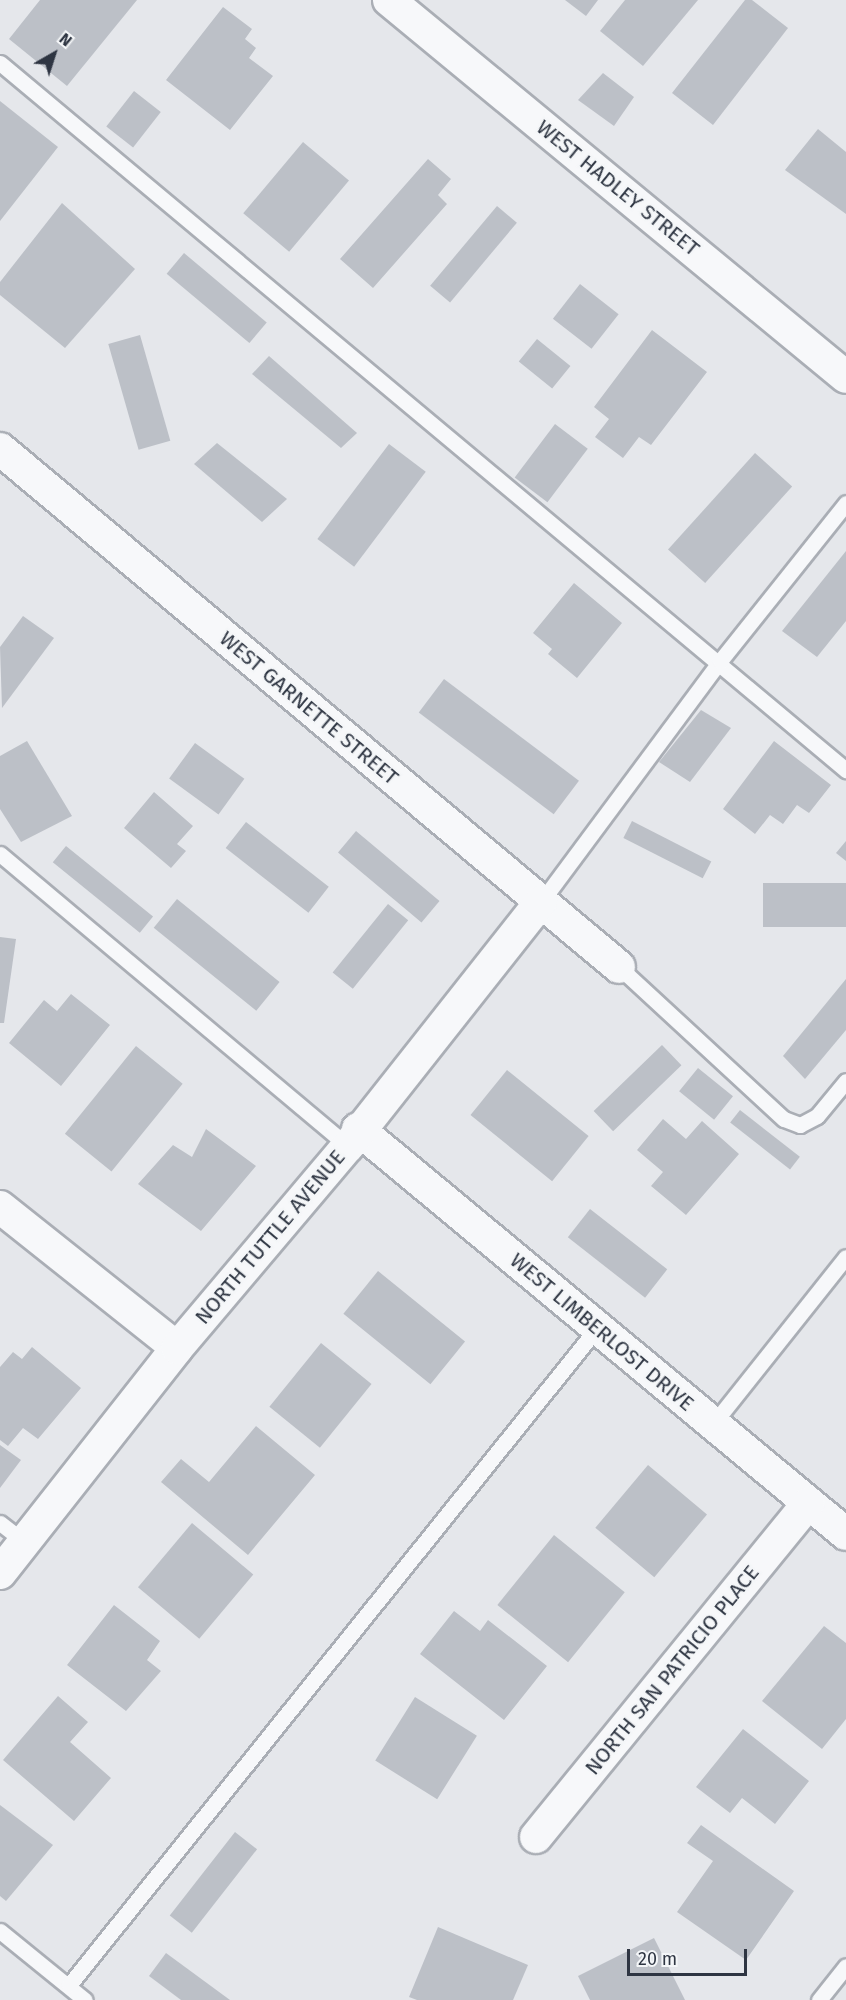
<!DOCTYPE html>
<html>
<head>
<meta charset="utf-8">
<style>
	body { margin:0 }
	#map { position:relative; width:846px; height:2000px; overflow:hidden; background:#e5e7eb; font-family:"Fira Sans",sans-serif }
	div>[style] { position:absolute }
	.building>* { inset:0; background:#bcc0c7; transform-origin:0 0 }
	.roads { filter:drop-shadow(2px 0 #aaaeb5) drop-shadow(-2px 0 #aaaeb5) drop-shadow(0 2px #aaaeb5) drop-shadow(0 -2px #aaaeb5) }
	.service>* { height:15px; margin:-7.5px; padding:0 7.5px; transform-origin:7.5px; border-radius:7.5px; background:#f7f8fa }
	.minor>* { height:32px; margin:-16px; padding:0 16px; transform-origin:16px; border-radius:16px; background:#f7f8fa }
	span { translate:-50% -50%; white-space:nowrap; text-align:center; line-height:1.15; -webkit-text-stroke:4.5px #f4f6f8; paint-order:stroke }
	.street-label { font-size:21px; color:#2e3542 }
	.north { position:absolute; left:24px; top:24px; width:60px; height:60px; -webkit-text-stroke:4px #f4f6f8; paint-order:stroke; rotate:39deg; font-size:16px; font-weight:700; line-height:24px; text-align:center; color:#2e3542 }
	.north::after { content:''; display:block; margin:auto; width:21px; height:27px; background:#2e3542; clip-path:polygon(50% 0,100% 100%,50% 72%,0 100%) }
	.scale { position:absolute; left:627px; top:1949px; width:120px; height:27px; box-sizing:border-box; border:3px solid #2e3542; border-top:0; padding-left:8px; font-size:18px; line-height:21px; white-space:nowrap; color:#2e3542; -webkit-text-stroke:4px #f4f6f8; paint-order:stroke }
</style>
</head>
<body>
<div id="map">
	<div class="building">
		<i style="clip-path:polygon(40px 0,137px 0,67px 86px,9px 39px)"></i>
		<i style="clip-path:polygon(565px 0,598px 0,586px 16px)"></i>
		<i style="clip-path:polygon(625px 0,698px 0,643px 66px,600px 31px)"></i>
		<i style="clip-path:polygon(745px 0,752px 0,788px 28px,713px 125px,672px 93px)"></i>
		<i style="clip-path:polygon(223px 7px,252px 29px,245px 39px,256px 48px,249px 58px,273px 76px,230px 130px,166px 80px)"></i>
		<i style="clip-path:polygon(603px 73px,634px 97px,614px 126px,578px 100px)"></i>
		<i style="left:134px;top:91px;width:34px;height:45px;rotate:38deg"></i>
		<i style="clip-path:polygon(0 101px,58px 147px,0 221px)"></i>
		<i style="clip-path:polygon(818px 129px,846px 152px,846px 214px,785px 170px)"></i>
		<i style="left:303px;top:142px;width:60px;height:93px;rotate:40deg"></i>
		<i style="clip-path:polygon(428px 159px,451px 179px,438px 195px,447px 204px,373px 288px,340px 259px)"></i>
		<i style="clip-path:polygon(62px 203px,135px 269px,65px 348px,0 295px,0 282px)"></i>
		<i style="left:497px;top:206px;width:26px;height:104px;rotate:40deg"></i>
		<i style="left:184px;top:253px;width:108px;height:27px;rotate:40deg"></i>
		<i style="left:580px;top:284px;width:49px;height:44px;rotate:38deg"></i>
		<i style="clip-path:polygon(652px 330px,707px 372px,651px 445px,639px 437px,623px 458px,595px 437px,609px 419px,594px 407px)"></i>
		<i style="left:140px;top:335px;width:110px;height:33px;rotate:74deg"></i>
		<i style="left:537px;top:339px;width:43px;height:29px;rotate:39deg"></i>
		<i style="clip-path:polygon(269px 356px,357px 433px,341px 448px,252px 374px)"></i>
		<i style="left:555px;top:424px;width:41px;height:67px;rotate:37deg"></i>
		<i style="clip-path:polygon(217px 443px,287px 499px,262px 522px,194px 464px)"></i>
		<i style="left:389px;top:444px;width:46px;height:119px;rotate:37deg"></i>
		<i style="left:755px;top:453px;width:50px;height:130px;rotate:42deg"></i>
		<i style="clip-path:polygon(846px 551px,846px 621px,817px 657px,782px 631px)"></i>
		<i style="clip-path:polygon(574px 583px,622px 623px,577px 678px,548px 654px,552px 649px,533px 633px)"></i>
		<i style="clip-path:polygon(23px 616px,54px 638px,2px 708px,0 647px)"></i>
		<i style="left:444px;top:679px;width:169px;height:42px;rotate:37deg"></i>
		<i style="clip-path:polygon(701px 710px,731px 728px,690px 782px,659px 762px)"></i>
		<i style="clip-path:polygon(27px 741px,72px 816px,21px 842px,0 809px,0 756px)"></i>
		<i style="clip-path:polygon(774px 741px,831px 785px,809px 813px,797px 805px,783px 824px,770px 815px,755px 834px,723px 809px)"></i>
		<i style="left:195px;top:743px;width:61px;height:44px;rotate:36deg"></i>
		<i style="clip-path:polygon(154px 792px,193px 826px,177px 844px,186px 851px,171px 868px,124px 828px)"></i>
		<i style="left:632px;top:821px;width:89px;height:19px;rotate:27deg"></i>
		<i style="left:246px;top:822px;width:105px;height:33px;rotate:38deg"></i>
		<i style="left:356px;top:831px;width:109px;height:28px;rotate:40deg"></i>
		<i style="clip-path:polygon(846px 841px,846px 861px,836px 853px)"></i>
		<i style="left:66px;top:846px;width:112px;height:21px;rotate:39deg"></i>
		<i style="left:846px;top:883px;width:44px;height:83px;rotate:90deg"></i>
		<i style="left:177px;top:899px;width:132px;height:37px;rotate:39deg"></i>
		<i style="left:388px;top:904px;width:26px;height:88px;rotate:39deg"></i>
		<i style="clip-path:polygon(0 937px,16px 939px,4px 1023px,0 1023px)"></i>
		<i style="clip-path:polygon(846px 979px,846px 1030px,805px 1079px,783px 1056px)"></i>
		<i style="clip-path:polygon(71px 994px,110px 1025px,61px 1086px,9px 1043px,44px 1000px,57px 1011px)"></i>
		<i style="left:662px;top:1045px;width:28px;height:95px;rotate:46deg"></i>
		<i style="left:136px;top:1046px;width:60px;height:113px;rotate:39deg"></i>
		<i style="left:698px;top:1068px;width:45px;height:30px;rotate:39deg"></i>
		<i style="left:507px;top:1070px;width:105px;height:58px;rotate:39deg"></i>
		<i style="left:740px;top:1110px;width:76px;height:16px;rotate:38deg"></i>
		<i style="clip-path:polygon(663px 1119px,686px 1139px,702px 1121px,739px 1154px,686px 1215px,651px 1186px,663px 1172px,637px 1150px)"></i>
		<i style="clip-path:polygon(206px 1129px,256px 1166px,201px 1231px,138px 1184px,173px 1145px,192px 1157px)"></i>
		<i style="left:590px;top:1209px;width:98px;height:36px;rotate:38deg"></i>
		<i style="left:378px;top:1271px;width:112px;height:55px;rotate:39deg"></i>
		<i style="left:321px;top:1343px;width:65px;height:82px;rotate:39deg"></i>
		<i style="clip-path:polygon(32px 1347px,81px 1388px,38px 1439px,23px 1428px,8px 1446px,0 1440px,0 1367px,13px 1352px,22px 1359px)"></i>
		<i style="clip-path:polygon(256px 1426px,315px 1475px,248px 1555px,161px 1482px,181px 1459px,209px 1482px)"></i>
		<i style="clip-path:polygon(0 1445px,21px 1460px,0 1488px)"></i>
		<i style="left:648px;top:1465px;width:77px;height:82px;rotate:40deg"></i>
		<i style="left:192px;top:1523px;width:80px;height:84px;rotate:40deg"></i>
		<i style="left:554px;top:1535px;width:91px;height:90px;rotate:39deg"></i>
		<i style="clip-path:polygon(114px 1605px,160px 1641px,147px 1660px,161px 1671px,126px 1711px,67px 1665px)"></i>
		<i style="clip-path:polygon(454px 1611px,480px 1631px,488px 1620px,547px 1666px,504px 1720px,420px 1654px)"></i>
		<i style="clip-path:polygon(824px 1626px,846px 1643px,846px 1719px,822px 1749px,762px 1701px)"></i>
		<i style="clip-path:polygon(58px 1696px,88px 1722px,70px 1742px,111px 1778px,74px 1821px,3px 1760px)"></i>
		<i style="left:415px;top:1697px;width:73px;height:75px;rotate:32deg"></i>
		<i style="clip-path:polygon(743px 1729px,809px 1781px,775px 1824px,742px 1798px,730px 1813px,696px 1787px)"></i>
		<i style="clip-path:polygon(0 1805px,53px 1845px,6px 1901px,0 1896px)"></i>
		<i style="clip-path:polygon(701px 1825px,794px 1891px,746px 1960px,677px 1912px,713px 1861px,687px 1843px)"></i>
		<i style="left:235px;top:1832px;width:28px;height:106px;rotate:38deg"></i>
		<i style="clip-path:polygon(438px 1927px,528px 1965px,513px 2000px,417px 2000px,409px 1997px)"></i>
		<i style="clip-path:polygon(654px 1938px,685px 2000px,590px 2000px,578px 1976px)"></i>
		<i style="clip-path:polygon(166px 1953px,230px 2000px,181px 2000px,149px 1976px)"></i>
	</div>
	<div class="roads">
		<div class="service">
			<i style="left:0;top:63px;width:1103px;rotate:39.89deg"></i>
			<i style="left:0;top:854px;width:454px;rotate:40deg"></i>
			<i style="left:541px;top:902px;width:300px;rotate:-53.4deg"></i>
			<i style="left:720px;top:661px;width:202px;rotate:-51.4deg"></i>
			<i style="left:619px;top:967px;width:224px;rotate:42.7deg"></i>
			<i style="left:784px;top:1119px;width:17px;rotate:21deg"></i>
			<i style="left:800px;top:1125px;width:19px;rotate:-28deg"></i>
			<i style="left:817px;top:1116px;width:45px;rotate:-50.4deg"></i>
			<i style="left:713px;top:1424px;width:213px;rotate:-51.5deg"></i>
			<i style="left:0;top:1523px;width:31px;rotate:38deg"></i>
			<i style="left:0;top:1931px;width:109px;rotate:39.1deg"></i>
			<i style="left:69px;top:1985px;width:843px;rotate:-51.21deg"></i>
			<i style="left:819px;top:2000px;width:43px;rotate:-51.5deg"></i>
		</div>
		<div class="minor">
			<i style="left:389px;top:0;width:592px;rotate:39.52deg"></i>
			<i style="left:0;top:449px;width:807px;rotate:39.92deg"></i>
			<i style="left:358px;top:1129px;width:634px;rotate:39.69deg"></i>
			<i style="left:0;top:1207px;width:226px;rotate:38.5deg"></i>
			<i style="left:0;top:1573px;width:286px;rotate:-51.8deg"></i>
			<i style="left:177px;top:1348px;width:265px;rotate:-49.8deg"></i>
			<i style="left:348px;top:1146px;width:311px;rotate:-51.7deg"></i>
			<i style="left:536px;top:1837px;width:431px;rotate:-50.8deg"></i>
		</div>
	</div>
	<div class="street-label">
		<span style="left:618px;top:188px;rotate:39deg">WEST HADLEY STREET</span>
		<span style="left:309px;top:708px;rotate:40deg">WEST GARNETTE STREET</span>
		<span style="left:270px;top:1237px;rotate:-50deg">NORTH TUTTLE AVENUE</span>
		<span style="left:602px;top:1332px;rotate:40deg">WEST LIMBERLOST DRIVE</span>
		<span style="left:672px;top:1670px;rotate:-51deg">NORTH SAN PATRICIO PLACE</span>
	</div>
	<div class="north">N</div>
	<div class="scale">20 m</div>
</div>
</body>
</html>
